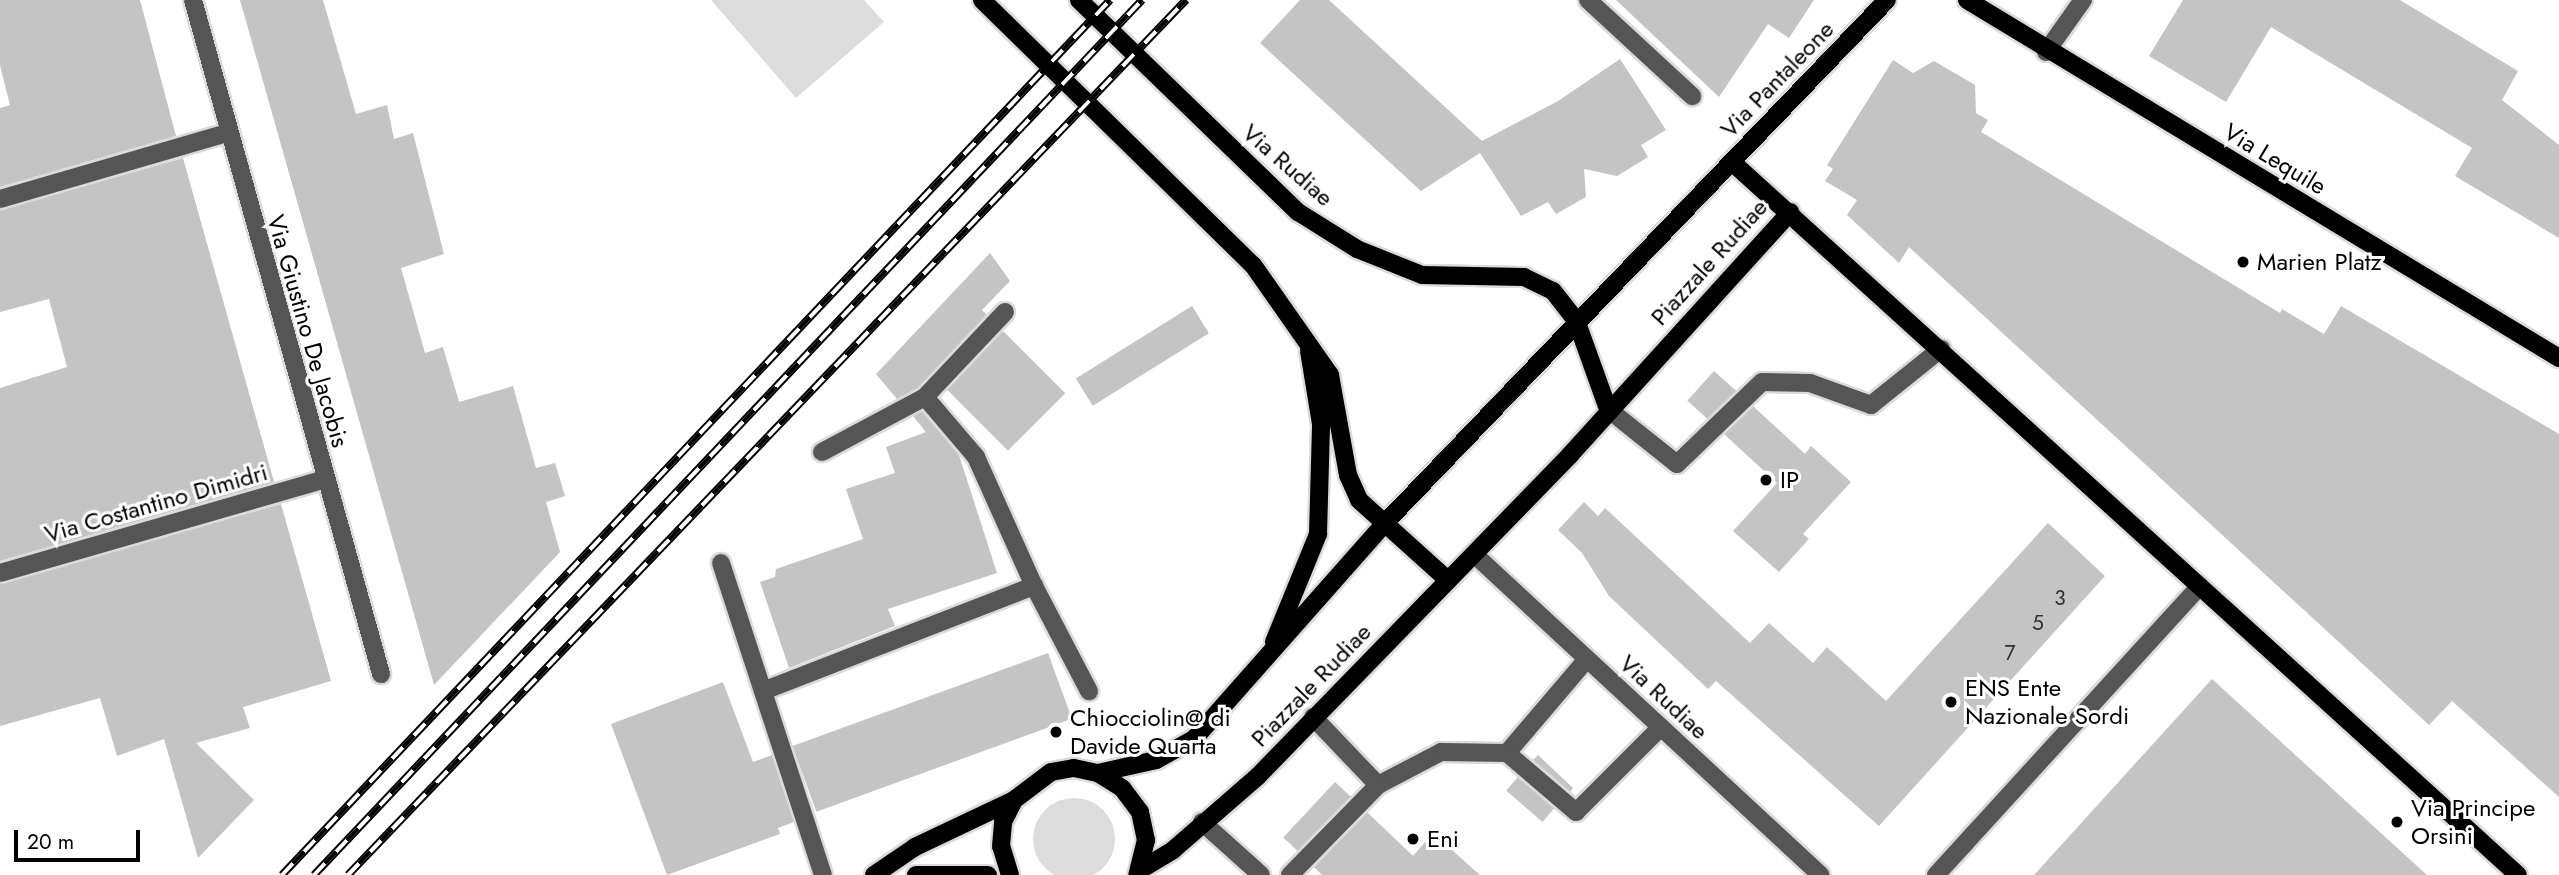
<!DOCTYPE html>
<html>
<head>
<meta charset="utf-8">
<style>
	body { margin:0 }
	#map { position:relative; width:2559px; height:875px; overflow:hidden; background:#fff; font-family:Jost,sans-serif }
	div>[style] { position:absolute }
	.green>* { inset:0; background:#dcdcdc }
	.round { border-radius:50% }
	.building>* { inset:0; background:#c4c4c4; transform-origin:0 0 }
	.roads { filter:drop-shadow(2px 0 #dbdbdb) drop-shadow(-2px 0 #dbdbdb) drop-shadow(0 2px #dbdbdb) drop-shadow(0 -2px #dbdbdb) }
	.minor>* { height:18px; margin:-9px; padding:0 9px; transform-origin:9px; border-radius:9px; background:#555 }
	.major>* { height:18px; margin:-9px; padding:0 9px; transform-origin:9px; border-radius:9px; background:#000 }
	.rail>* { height:8px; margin-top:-4px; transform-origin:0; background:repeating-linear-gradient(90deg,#fff 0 16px,#000 0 32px); box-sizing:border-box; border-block:2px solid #000 }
	.dots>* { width:19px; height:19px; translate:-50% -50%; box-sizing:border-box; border:4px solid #fff; border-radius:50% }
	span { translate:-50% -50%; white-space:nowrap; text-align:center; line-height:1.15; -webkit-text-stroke:6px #fff; paint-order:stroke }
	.number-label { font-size:21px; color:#313131 }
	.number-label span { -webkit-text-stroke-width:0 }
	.street-label { font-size:24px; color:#000 }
	.poi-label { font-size:24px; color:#000 }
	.left { translate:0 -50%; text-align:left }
	.scale { position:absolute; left:14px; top:830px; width:126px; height:32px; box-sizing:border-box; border:4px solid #000; border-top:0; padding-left:9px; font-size:21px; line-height:24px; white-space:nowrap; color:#000; -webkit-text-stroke:5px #fff; paint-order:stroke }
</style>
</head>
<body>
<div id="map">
	<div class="green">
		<i style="clip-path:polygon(711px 0,864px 0,884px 22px,796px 98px)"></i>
		<i class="round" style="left:1033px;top:798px;width:82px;height:82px"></i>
	</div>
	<div class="building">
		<i style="clip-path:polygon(0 0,140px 0,176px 136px,0 187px,0 108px,10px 105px,0 65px)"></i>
		<i style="clip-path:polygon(240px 0,323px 0,356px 114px,387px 105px,394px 139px,413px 133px,444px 254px,401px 268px,425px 353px,443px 347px,459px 402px,513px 386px,536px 468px,555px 463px,565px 496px,546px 502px,560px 552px,434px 685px)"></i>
		<i style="clip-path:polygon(1300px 0,1329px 0,1482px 141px,1558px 101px,1620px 59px,1666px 130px,1641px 145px,1648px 157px,1617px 176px,1584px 169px,1586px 197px,1556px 214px,1548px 202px,1521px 216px,1480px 153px,1421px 191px,1260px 43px)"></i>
		<i style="clip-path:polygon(1616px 0,1814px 0,1789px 38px,1768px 24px,1719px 97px)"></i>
		<i style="clip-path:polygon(2183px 0,2400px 0,2518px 71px,2502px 100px,2559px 145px,2559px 238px,2455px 176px,2472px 148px,2271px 27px,2226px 102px,2149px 56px)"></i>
		<i style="clip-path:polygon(1893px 60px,1913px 73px,1934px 61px,1975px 85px,1976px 113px,1988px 120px,1981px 132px,2280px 313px,2282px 309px,2324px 334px,2341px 306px,2559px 434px,2559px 797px,2452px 701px,2429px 725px,1909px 247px,1899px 263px,1847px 215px,1857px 200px,1825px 181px,1833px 169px,1827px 165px)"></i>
		<i style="clip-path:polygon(183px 158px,274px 482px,0 561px,0 388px,67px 367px,49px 299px,0 312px,0 210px)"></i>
		<i style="clip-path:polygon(990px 253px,1010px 281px,982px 310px,987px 315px,918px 388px,897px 399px,876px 374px)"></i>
		<i style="left:1192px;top:306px;width:32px;height:137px;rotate:58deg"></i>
		<i style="left:1003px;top:331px;width:88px;height:81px;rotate:45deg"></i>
		<i style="left:1714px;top:371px;width:30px;height:40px;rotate:42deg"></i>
		<i style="clip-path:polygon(1753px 406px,1805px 454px,1811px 446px,1851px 482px,1803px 534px,1809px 539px,1779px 572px,1733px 531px,1777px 483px,1724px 434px)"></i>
		<i style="clip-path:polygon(922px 411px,959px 455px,997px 573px,888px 609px,895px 626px,789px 668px,760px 582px,775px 577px,776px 569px,863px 539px,846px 489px,895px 473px,886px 447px,926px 432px,913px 416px)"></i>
		<i style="clip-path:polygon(1584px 502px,1598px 516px,1605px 508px,1750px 643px,1769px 623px,1813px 663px,1827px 647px,1886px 701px,2048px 523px,2105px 576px,1879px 826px,1716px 681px,1708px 689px,1609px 596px,1582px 553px,1558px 530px)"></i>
		<i style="clip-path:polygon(281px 504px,331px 681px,243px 707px,250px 728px,196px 743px,254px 800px,198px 858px,164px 739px,117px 756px,100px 698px,0 726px,0 584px)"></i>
		<i style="left:1048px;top:653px;width:70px;height:272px;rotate:70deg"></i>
		<i style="clip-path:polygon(2212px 679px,2427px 875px,2034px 875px)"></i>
		<i style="clip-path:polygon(723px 682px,753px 762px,772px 755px,794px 822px,778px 828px,780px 834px,667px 875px,611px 724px)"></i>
		<i style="clip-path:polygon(1538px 755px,1573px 788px,1570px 792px,1533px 760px)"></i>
		<i style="left:1518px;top:777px;width:48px;height:18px;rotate:41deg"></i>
		<i style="left:1335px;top:782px;width:22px;height:76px;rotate:43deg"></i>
		<i style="clip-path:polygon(1367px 812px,1413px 856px,1433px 833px,1480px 875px,1322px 875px,1314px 867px)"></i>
	</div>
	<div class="roads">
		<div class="minor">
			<i style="left:193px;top:0;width:700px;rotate:74.41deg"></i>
			<i style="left:1588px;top:0;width:142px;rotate:42.7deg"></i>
			<i style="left:2046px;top:52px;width:64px;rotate:-54.6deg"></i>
			<i style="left:0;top:199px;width:236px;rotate:-16.2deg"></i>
			<i style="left:1005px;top:312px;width:117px;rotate:133.3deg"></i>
			<i style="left:925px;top:397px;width:79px;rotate:49.6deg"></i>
			<i style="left:976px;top:457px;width:141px;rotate:65.8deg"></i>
			<i style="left:1034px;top:586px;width:119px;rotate:62.4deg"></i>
			<i style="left:1608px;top:409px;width:88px;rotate:38.6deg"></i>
			<i style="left:1677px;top:464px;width:118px;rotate:-44deg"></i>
			<i style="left:1762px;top:382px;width:48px;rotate:1.2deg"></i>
			<i style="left:1810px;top:383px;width:65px;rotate:19.8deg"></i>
			<i style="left:1871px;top:405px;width:90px;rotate:-38.7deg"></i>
			<i style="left:822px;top:452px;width:117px;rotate:-28.1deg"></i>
			<i style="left:1475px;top:555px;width:471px;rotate:42.8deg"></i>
			<i style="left:721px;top:563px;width:328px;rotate:71.9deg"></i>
			<i style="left:0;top:573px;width:338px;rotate:-16.1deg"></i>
			<i style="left:1587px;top:659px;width:123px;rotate:130.4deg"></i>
			<i style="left:1507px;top:753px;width:91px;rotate:40.5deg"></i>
			<i style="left:1576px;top:812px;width:120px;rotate:-45deg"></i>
			<i style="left:763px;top:691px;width:291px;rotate:-21.2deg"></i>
			<i style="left:1378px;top:785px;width:71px;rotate:-27.6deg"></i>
			<i style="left:1441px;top:752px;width:66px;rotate:0.9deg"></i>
			<i style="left:1202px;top:822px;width:79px;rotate:41.9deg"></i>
			<i style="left:1290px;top:875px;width:126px;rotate:-45.6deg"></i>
			<i style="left:1378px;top:785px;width:94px;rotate:-133.7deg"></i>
			<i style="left:1936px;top:875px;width:391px;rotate:-47.6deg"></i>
		</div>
		<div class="major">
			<i style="left:982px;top:0;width:379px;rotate:44.4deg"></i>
			<i style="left:1253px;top:265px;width:134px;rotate:55deg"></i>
			<i style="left:1330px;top:375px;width:102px;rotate:79.8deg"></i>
			<i style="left:1348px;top:475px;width:27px;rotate:66deg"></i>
			<i style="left:1359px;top:500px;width:120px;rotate:42deg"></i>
			<i style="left:1079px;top:0;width:305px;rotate:44.1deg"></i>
			<i style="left:1298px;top:212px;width:70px;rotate:32.1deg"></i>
			<i style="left:1357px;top:249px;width:70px;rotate:21.8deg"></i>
			<i style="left:1422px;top:275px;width:102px;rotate:1.1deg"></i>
			<i style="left:1524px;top:277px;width:32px;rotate:26deg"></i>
			<i style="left:1553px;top:291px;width:37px;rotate:52deg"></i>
			<i style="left:1576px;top:320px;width:95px;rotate:70.2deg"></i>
			<i style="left:1967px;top:0;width:692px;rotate:31.16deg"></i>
			<i style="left:1732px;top:162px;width:1061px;rotate:42.21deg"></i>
			<i style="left:1274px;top:642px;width:117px;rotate:-67.8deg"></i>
			<i style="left:1318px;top:534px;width:110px;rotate:-88.4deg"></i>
			<i style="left:1321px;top:424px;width:74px;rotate:-99.3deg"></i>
			<i style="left:1098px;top:773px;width:59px;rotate:-12.6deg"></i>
			<i style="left:1156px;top:760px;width:43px;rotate:-28.9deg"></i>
			<i style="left:1194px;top:739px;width:287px;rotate:-48.5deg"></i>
			<i style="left:1384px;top:524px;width:726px;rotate:-46.17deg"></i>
			<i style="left:1140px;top:870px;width:39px;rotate:-31deg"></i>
			<i style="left:1173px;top:850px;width:113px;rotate:-41deg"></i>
			<i style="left:1258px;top:776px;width:448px;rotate:-45.8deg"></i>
			<i style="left:1570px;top:455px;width:328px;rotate:-47.8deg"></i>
			<i style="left:874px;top:875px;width:50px;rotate:-34.3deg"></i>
			<i style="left:915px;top:847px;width:110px;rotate:-25.4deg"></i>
			<i style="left:1014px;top:800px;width:46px;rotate:-37.1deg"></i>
			<i style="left:1051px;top:772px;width:23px;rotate:-10deg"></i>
			<i style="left:1074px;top:768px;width:25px;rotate:12deg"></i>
			<i style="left:1098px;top:773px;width:28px;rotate:32deg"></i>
			<i style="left:1122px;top:788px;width:30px;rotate:53deg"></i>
			<i style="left:1140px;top:812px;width:29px;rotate:78deg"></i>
			<i style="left:1146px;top:840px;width:36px;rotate:104deg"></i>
			<i style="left:916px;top:875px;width:72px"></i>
			<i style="left:1010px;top:875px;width:30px;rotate:-107deg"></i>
			<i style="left:1001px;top:846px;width:24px;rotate:-85deg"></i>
			<i style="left:1003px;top:822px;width:25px;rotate:-63deg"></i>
		</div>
	</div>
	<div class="rail">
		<i style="left:282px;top:875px;width:1205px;rotate:-46.58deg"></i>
		<i style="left:314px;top:875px;width:1205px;rotate:-46.58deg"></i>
		<i style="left:348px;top:875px;width:1212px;rotate:-46.24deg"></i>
	</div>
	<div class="dots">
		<i style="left:2243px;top:262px;background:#000"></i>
		<i style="left:1766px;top:480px;background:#000"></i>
		<i style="left:1951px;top:702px;background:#000"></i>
		<i style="left:1056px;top:732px;background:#000"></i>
		<i style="left:2397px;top:822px;background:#000"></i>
		<i style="left:1413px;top:839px;background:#000"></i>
	</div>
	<div class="number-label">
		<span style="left:2060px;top:598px">3</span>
		<span style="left:2038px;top:623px">5</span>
		<span style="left:2010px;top:653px">7</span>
	</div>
	<div class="street-label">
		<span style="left:1777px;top:79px;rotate:-46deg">Via Pantaleone</span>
		<span style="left:2275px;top:159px;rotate:31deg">Via Lequile</span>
		<span style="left:1288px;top:165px;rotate:41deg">Via Rudiae</span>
		<span style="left:1709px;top:262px;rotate:-48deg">Piazzale Rudiae</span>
		<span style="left:308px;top:331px;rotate:74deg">Via Giustino De Jacobis</span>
		<span style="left:156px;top:503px;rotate:-16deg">Via Costantino Dimidri</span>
		<span style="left:1311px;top:685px;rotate:-46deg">Piazzale Rudiae</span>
		<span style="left:1664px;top:697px;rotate:43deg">Via Rudiae</span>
	</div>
	<div class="poi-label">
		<span class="left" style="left:2257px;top:262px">Marien Platz</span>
		<span class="left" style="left:1780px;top:480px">IP</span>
		<span class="left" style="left:1965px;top:702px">ENS Ente<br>Nazionale Sordi</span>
		<span class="left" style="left:1070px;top:732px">Chiocciolin@ di<br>Davide Quarta</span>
		<span class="left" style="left:2411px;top:822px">Via Principe<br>Orsini</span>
		<span class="left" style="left:1427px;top:839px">Eni</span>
	</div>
	<div class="scale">20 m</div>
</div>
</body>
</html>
